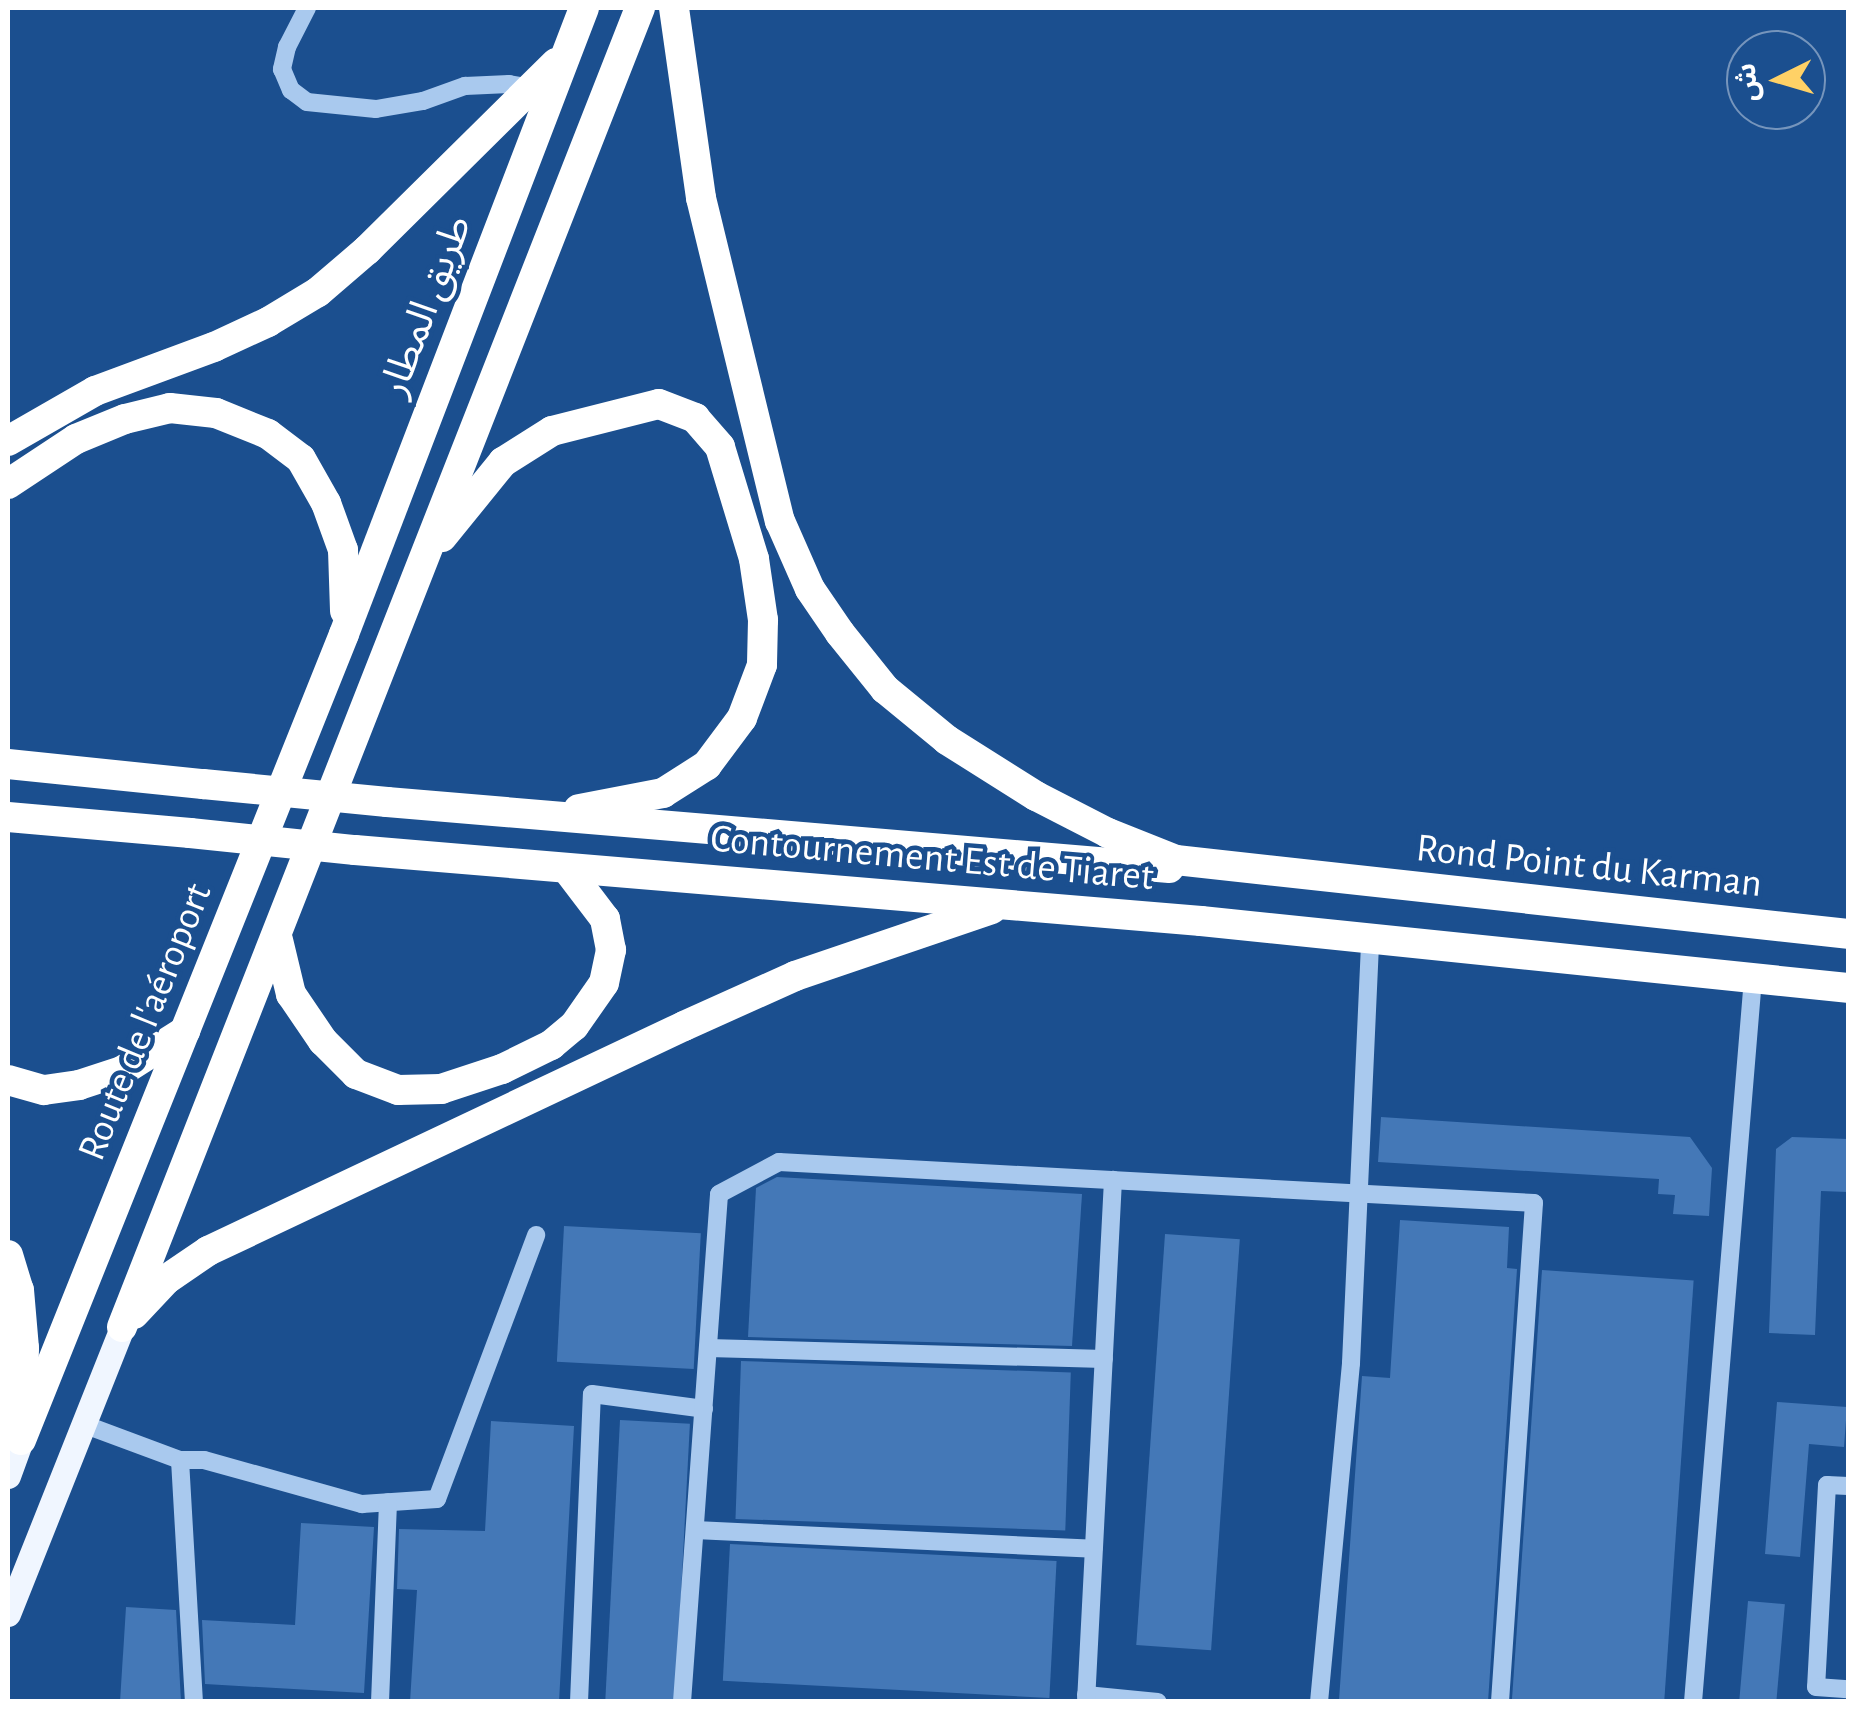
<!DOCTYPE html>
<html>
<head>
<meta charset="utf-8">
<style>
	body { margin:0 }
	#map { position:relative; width:1856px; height:1709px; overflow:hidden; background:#1b4f8f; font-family:"Alegreya Sans","Noto Sans Arabic",sans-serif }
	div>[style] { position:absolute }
	.building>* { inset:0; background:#4478b7; transform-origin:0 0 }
	.minor>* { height:18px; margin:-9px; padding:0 9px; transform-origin:9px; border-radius:9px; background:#a9c9ee }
	.major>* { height:25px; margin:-12.5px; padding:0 12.5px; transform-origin:12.5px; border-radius:12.5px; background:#f0f6ff }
	.highway>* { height:30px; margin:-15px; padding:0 15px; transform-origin:15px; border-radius:15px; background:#fff }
	.highway-bridge>* { height:30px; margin:-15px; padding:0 15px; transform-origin:15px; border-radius:15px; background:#fff }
	span { translate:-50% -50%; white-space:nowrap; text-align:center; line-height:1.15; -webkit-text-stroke:9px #1b4f8f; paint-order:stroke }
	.street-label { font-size:40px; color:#fff }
	.frame { position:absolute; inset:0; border:10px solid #fff; pointer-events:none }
	.north { position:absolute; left:1726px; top:30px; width:100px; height:100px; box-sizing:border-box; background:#1b4f8f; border:2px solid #7695bc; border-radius:50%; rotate:265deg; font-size:28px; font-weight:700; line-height:40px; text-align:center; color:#fff }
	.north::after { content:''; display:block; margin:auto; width:35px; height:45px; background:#ffd166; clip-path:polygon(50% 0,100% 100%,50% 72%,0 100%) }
</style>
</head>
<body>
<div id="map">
	<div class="building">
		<i style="clip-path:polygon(1381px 1117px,1690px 1137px,1712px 1168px,1709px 1216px,1673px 1214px,1675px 1195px,1658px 1194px,1659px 1179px,1378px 1162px)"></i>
		<i style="clip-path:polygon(1792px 1137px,1848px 1139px,1848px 1192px,1821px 1191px,1815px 1335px,1769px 1333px,1776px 1149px)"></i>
		<i style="clip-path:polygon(777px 1177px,1082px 1194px,1072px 1346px,748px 1337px,756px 1188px)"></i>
		<i style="clip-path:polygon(1400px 1220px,1509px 1227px,1507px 1268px,1517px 1269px,1488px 1702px,1339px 1700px,1362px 1376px,1390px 1378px)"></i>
		<i style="left:564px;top:1226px;width:137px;height:136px;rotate:3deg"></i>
		<i style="left:1165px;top:1234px;width:75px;height:412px;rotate:4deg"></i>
		<i style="left:1542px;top:1270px;width:152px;height:433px;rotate:4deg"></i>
		<i style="left:741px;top:1361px;width:330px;height:158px;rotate:2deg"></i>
		<i style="clip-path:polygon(1777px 1402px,1847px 1407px,1844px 1447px,1809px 1444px,1800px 1557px,1765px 1554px)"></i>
		<i style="left:620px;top:1420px;width:70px;height:282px;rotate:3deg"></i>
		<i style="clip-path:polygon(491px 1421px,574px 1426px,559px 1702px,410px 1702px,417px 1590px,397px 1589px,399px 1529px,485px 1531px)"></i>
		<i style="clip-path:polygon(301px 1523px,374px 1527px,364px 1693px,205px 1684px,202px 1620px,295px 1625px)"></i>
		<i style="left:730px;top:1544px;width:327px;height:137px;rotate:3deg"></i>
		<i style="left:1748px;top:1601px;width:37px;height:101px;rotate:5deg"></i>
		<i style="clip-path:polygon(126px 1607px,176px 1610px,181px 1702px,120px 1702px)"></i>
	</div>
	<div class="minor">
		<i style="left:307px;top:8px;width:44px;rotate:117.1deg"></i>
		<i style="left:287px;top:47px;width:23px;rotate:103deg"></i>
		<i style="left:282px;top:69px;width:23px;rotate:67deg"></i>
		<i style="left:291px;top:90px;width:20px;rotate:37deg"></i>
		<i style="left:307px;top:102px;width:69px;rotate:5.8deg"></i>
		<i style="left:376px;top:109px;width:48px;rotate:-9.7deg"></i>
		<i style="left:423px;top:101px;width:45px;rotate:-19.7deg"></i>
		<i style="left:465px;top:86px;width:44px;rotate:-2.6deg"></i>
		<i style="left:509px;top:84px;width:22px;rotate:10deg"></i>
		<i style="left:708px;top:1348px;width:396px;rotate:1.6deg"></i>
		<i style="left:83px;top:1424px;width:103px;rotate:20.4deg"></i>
		<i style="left:180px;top:1460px;width:24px"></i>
		<i style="left:204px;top:1460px;width:164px;rotate:15.6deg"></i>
		<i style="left:362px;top:1504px;width:75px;rotate:-3.8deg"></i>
		<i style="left:437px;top:1499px;width:282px;rotate:-69.4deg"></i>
		<i style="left:180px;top:1460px;width:242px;rotate:86.7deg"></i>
		<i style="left:1848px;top:1486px;width:21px;rotate:-177deg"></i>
		<i style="left:1827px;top:1485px;width:202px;rotate:93.1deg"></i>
		<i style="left:1816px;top:1687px;width:32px;rotate:4deg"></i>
		<i style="left:695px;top:1530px;width:399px;rotate:2.7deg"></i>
		<i style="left:1086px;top:1695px;width:72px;rotate:5.6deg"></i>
		<i style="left:380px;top:1702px;width:200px;rotate:-87.7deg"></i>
		<i style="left:579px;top:1702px;width:308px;rotate:-87.6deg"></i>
		<i style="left:592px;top:1394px;width:113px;rotate:7.6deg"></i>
		<i style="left:682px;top:1702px;width:509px;rotate:-85.83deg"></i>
		<i style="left:719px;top:1194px;width:68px;rotate:-28.1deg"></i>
		<i style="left:779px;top:1162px;width:756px;rotate:3.11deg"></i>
		<i style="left:1534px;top:1203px;width:500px;rotate:93.9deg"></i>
		<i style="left:1086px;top:1702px;width:523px;rotate:-87.04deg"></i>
		<i style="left:1319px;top:1702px;width:341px;rotate:-84.6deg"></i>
		<i style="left:1351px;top:1363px;width:425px;rotate:-87.4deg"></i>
		<i style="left:1693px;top:1702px;width:725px;rotate:-85.26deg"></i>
	</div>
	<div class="major">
		<i style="left:8px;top:1476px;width:38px;rotate:-70deg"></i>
		<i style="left:8px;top:1614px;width:309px;rotate:-68.3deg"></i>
	</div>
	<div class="highway">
		<i style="left:674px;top:8px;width:192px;rotate:81.9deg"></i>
		<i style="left:701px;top:198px;width:333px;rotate:76.3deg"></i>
		<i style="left:780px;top:521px;width:74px;rotate:66.2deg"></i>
		<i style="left:810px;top:589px;width:53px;rotate:55.7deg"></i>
		<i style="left:840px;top:633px;width:72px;rotate:51.2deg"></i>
		<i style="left:885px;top:689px;width:80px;rotate:39.4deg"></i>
		<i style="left:947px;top:740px;width:105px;rotate:32.2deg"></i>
		<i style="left:1036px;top:796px;width:81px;rotate:27.2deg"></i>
		<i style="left:1108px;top:833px;width:73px;rotate:21.7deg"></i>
		<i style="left:1176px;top:860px;width:676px;rotate:6.28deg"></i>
		<i style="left:8px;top:441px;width:100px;rotate:-29.9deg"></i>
		<i style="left:95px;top:391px;width:127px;rotate:-20.3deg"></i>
		<i style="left:214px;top:347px;width:60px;rotate:-24.8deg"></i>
		<i style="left:268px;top:322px;width:58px;rotate:-31deg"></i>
		<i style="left:318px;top:292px;width:65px;rotate:-40.6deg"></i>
		<i style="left:367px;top:250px;width:266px;rotate:-44.7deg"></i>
		<i style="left:8px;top:484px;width:82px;rotate:-33.5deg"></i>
		<i style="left:76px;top:439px;width:53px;rotate:-22.2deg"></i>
		<i style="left:125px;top:419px;width:46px;rotate:-13.7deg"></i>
		<i style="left:170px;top:408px;width:46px;rotate:6.2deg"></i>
		<i style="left:216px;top:413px;width:56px;rotate:22deg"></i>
		<i style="left:268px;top:434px;width:41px;rotate:37.1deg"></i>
		<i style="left:301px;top:459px;width:51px;rotate:60.4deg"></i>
		<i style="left:326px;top:503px;width:50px;rotate:70.1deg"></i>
		<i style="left:343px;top:550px;width:61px;rotate:88.1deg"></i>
		<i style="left:442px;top:537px;width:97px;rotate:-50.9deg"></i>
		<i style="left:503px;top:462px;width:58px;rotate:-32.3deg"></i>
		<i style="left:552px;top:431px;width:110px;rotate:-14.2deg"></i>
		<i style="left:659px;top:404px;width:39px;rotate:21deg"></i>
		<i style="left:695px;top:418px;width:38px;rotate:49deg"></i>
		<i style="left:720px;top:447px;width:117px;rotate:73.1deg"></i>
		<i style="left:754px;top:559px;width:62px;rotate:81.6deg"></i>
		<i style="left:763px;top:620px;width:45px;rotate:91.3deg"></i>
		<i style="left:762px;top:665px;width:57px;rotate:110.7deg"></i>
		<i style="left:742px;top:718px;width:59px;rotate:126.7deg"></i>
		<i style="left:707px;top:765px;width:52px;rotate:147.5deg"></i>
		<i style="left:663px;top:793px;width:86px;rotate:169.2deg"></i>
		<i style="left:8px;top:764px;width:196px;rotate:5.9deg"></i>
		<i style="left:387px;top:802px;width:785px;rotate:4.82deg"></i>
		<i style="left:8px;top:817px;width:183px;rotate:5deg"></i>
		<i style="left:355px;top:850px;width:849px;rotate:4.8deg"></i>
		<i style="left:1201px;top:921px;width:650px;rotate:5.91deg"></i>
		<i style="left:278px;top:940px;width:56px;rotate:76.5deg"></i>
		<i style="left:291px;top:994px;width:57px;rotate:55.8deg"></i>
		<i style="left:323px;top:1041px;width:47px;rotate:45deg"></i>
		<i style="left:356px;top:1074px;width:45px;rotate:20.9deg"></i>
		<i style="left:398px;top:1090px;width:43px;rotate:-1.3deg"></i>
		<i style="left:441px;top:1089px;width:64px;rotate:-18.2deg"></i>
		<i style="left:502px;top:1069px;width:55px;rotate:-26.1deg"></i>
		<i style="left:551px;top:1045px;width:30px;rotate:-40deg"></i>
		<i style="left:574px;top:1026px;width:52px;rotate:-55.1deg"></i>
		<i style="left:604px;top:983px;width:34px;rotate:-78deg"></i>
		<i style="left:611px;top:950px;width:32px;rotate:-101deg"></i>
		<i style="left:605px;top:919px;width:63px;rotate:-127.2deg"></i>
		<i style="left:8px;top:1080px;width:37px;rotate:16deg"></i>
		<i style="left:44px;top:1090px;width:35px;rotate:-8deg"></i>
		<i style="left:79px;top:1085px;width:45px;rotate:-18deg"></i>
		<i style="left:122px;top:1071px;width:75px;rotate:-32.4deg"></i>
		<i style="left:8px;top:1255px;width:37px;rotate:73deg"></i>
		<i style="left:19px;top:1290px;width:58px;rotate:85.1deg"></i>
		<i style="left:24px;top:1348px;width:72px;rotate:91.6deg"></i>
		<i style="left:134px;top:1314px;width:48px;rotate:-46.7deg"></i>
		<i style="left:167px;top:1279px;width:50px;rotate:-34.3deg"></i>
		<i style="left:208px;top:1251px;width:526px;rotate:-25.3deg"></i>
		<i style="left:684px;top:1026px;width:122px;rotate:-24.2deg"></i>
		<i style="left:795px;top:976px;width:208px;rotate:-18.8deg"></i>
		<i style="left:122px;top:1327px;width:1417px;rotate:-68.56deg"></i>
		<i style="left:21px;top:1440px;width:868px;rotate:-68.16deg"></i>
		<i style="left:344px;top:634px;width:670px;rotate:-69.02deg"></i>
	</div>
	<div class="highway-bridge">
		<i style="left:203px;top:784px;width:185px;rotate:5.6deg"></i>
		<i style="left:190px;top:833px;width:166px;rotate:5.9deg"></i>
	</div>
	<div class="street-label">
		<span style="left:426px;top:306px;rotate:-69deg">طريق المطار</span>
		<span style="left:932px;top:858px;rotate:5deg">Contournement Est de Tiaret</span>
		<span style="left:1589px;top:866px;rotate:6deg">Rond Point du Karman</span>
		<span style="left:145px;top:1022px;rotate:-68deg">Route de l'aéroport</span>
	</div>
	<div class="frame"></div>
	<div class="north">ش</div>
</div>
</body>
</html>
